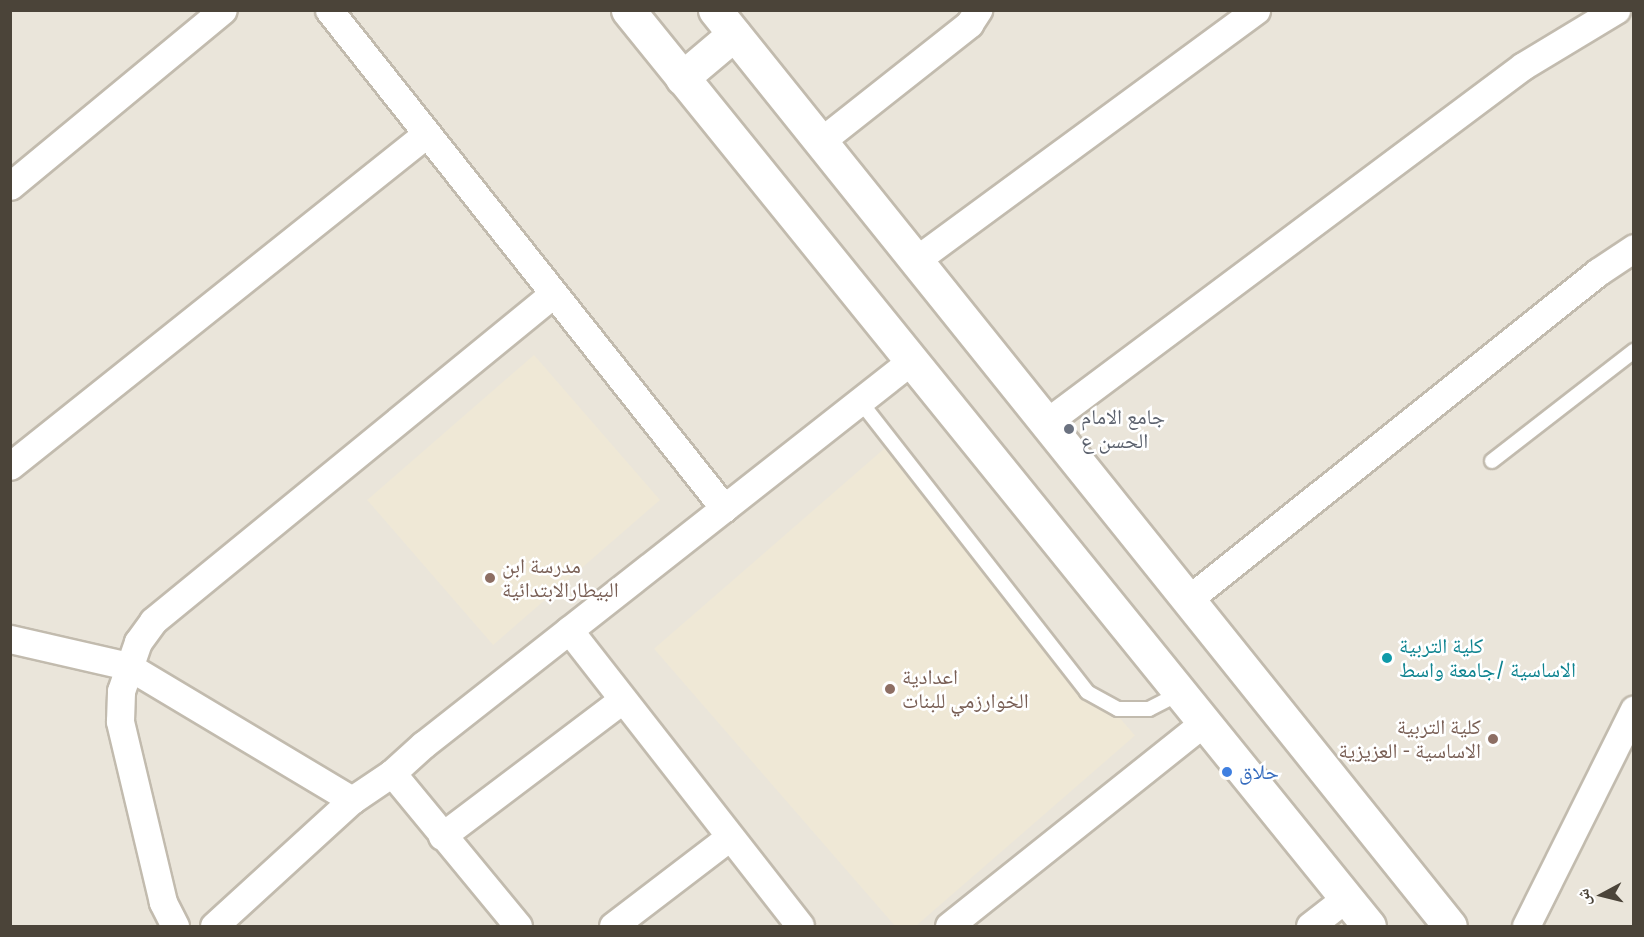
<!DOCTYPE html>
<html>
<head>
<meta charset="utf-8">
<style>
	body { margin:0 }
	#map { position:relative; width:1644px; height:937px; overflow:hidden; background:#f6f3ec; font-family:"Fira Sans Condensed","Noto Naskh Arabic",sans-serif }
	div>[style] { position:absolute }
	.residential>* { inset:0; background:#eae5da; transform-origin:0 0 }
	.education>* { inset:0; background:#efe8d6; transform-origin:0 0 }
	.roads { filter:drop-shadow(2px 0 #c2bbae) drop-shadow(-2px 0 #c2bbae) drop-shadow(0 2px #c2bbae) drop-shadow(0 -2px #c2bbae) }
	.service>* { height:14px; margin:-7px; padding:0 7px; transform-origin:7px; border-radius:7px; background:#fff }
	.minor>* { height:27px; margin:-13.5px; padding:0 13.5px; transform-origin:13.5px; border-radius:13.5px; background:#fff }
	.tertiary>* { height:33px; margin:-16.5px; padding:0 16.5px; transform-origin:16.5px; border-radius:16.5px; background:#fff }
	.dots>* { width:16px; height:16px; translate:-50% -50%; box-sizing:border-box; border:3px solid #fff; border-radius:50% }
	span { translate:-50% -50%; white-space:nowrap; text-align:center; line-height:1.15; -webkit-text-stroke:5px #fff; paint-order:stroke }
	.worship-label { font-size:21px; color:#5b616d }
	.left { translate:0 -50%; text-align:left }
	.education-label { font-size:21px; color:#785e54 }
	.right { translate:-100% -50%; text-align:right }
	.culture-label { font-size:21px; color:#0d838f }
	.shop-label { font-size:21px; color:#366cbe }
	.frame { position:absolute; inset:0; border:12px solid #4b4439; pointer-events:none }
	.north { position:absolute; left:1572px; top:865px; width:60px; height:60px; -webkit-text-stroke:4px #fff; paint-order:stroke; rotate:263deg; font-size:16px; font-weight:700; line-height:24px; text-align:center; color:#4b4439 }
	.north::after { content:''; display:block; margin:auto; width:21px; height:27px; background:#4b4439; clip-path:polygon(50% 0,100% 100%,50% 72%,0 100%) }
</style>
</head>
<body>
<div id="map">
	<div class="residential">
		<i style="left:11px;top:11px;width:1622px;height:915px"></i>
	</div>
	<div class="education">
		<i style="left:534px;top:355px;width:192px;height:221px;rotate:49deg"></i>
		<i style="left:885px;top:448px;width:381px;height:306px;rotate:49deg"></i>
	</div>
	<div class="roads">
		<div class="service">
			<i style="left:860px;top:401px;width:369px;rotate:52deg"></i>
			<i style="left:1087px;top:692px;width:35px;rotate:29deg"></i>
			<i style="left:1118px;top:709px;width:31px"></i>
			<i style="left:1149px;top:709px;width:35px;rotate:-27deg"></i>
			<i style="left:1492px;top:461px;width:180px;rotate:-37.8deg"></i>
		</div>
		<div class="minor">
			<i style="left:329px;top:10px;width:636px;rotate:51.58deg"></i>
			<i style="left:821px;top:141px;width:189px;rotate:-38.3deg"></i>
			<i style="left:969px;top:24px;width:17px;rotate:-57deg"></i>
			<i style="left:10px;top:186px;width:276px;rotate:-39.6deg"></i>
			<i style="left:916px;top:260px;width:422px;rotate:-36.3deg"></i>
			<i style="left:1047px;top:422px;width:594px;rotate:-36.79deg"></i>
			<i style="left:1523px;top:66px;width:109px;rotate:-31.1deg"></i>
			<i style="left:10px;top:466px;width:531px;rotate:-38.58deg"></i>
			<i style="left:1190px;top:598px;width:522px;rotate:-38.63deg"></i>
			<i style="left:1598px;top:272px;width:43px;rotate:-33.7deg"></i>
			<i style="left:569px;top:630px;width:375px;rotate:52deg"></i>
			<i style="left:10px;top:639px;width:121px;rotate:12.9deg"></i>
			<i style="left:128px;top:666px;width:261px;rotate:30.9deg"></i>
			<i style="left:392px;top:773px;width:198px;rotate:50.5deg"></i>
			<i style="left:442px;top:836px;width:226px;rotate:-37.1deg"></i>
			<i style="left:175px;top:926px;width:27px;rotate:-117deg"></i>
			<i style="left:163px;top:902px;width:186px;rotate:-103.4deg"></i>
			<i style="left:120px;top:721px;width:30px;rotate:-88deg"></i>
			<i style="left:121px;top:691px;width:52px;rotate:-70.9deg"></i>
			<i style="left:138px;top:642px;width:26px;rotate:-54deg"></i>
			<i style="left:153px;top:621px;width:517px;rotate:-39.27deg"></i>
			<i style="left:214px;top:926px;width:187px;rotate:-42.4deg"></i>
			<i style="left:352px;top:800px;width:48px;rotate:-34deg"></i>
			<i style="left:392px;top:773px;width:42px;rotate:-42.1deg"></i>
			<i style="left:423px;top:745px;width:621px;rotate:-38.2deg"></i>
			<i style="left:613px;top:926px;width:145px;rotate:-37.4deg"></i>
			<i style="left:949px;top:926px;width:325px;rotate:-38.6deg"></i>
			<i style="left:1310px;top:926px;width:46px;rotate:-37.9deg"></i>
			<i style="left:1526px;top:926px;width:242px;rotate:-63.5deg"></i>
		</div>
		<div class="tertiary">
			<i style="left:628px;top:10px;width:1178px;rotate:51.03deg"></i>
			<i style="left:715px;top:10px;width:1174px;rotate:51.26deg"></i>
			<i style="left:682px;top:78px;width:68px;rotate:-40.2deg"></i>
		</div>
	</div>
	<div class="dots">
		<i style="left:1069px;top:429px;background:#6b7280"></i>
		<i style="left:490px;top:578px;background:#8d6e63"></i>
		<i style="left:1387px;top:658px;background:#0f9aa8"></i>
		<i style="left:890px;top:689px;background:#8d6e63"></i>
		<i style="left:1493px;top:739px;background:#8d6e63"></i>
		<i style="left:1227px;top:772px;background:#3f7fe0"></i>
	</div>
	<div class="worship-label">
		<span class="left" style="left:1081px;top:429px">جامع الامام<br>الحسن ع</span>
	</div>
	<div class="education-label">
		<span class="left" style="left:502px;top:578px">مدرسة ابن<br>البيطارالابتدائية</span>
		<span class="left" style="left:902px;top:689px">اعدادية<br>الخوارزمي للبنات</span>
		<span class="right" style="left:1481px;top:739px">كلية التربية<br>الاساسية - العزيزية</span>
	</div>
	<div class="culture-label">
		<span class="left" style="left:1399px;top:658px">كلية التربية<br>الاساسية /جامعة واسط</span>
	</div>
	<div class="shop-label">
		<span class="left" style="left:1239px;top:772px">حلاق</span>
	</div>
	<div class="frame"></div>
	<div class="north">ش</div>
</div>
</body>
</html>
